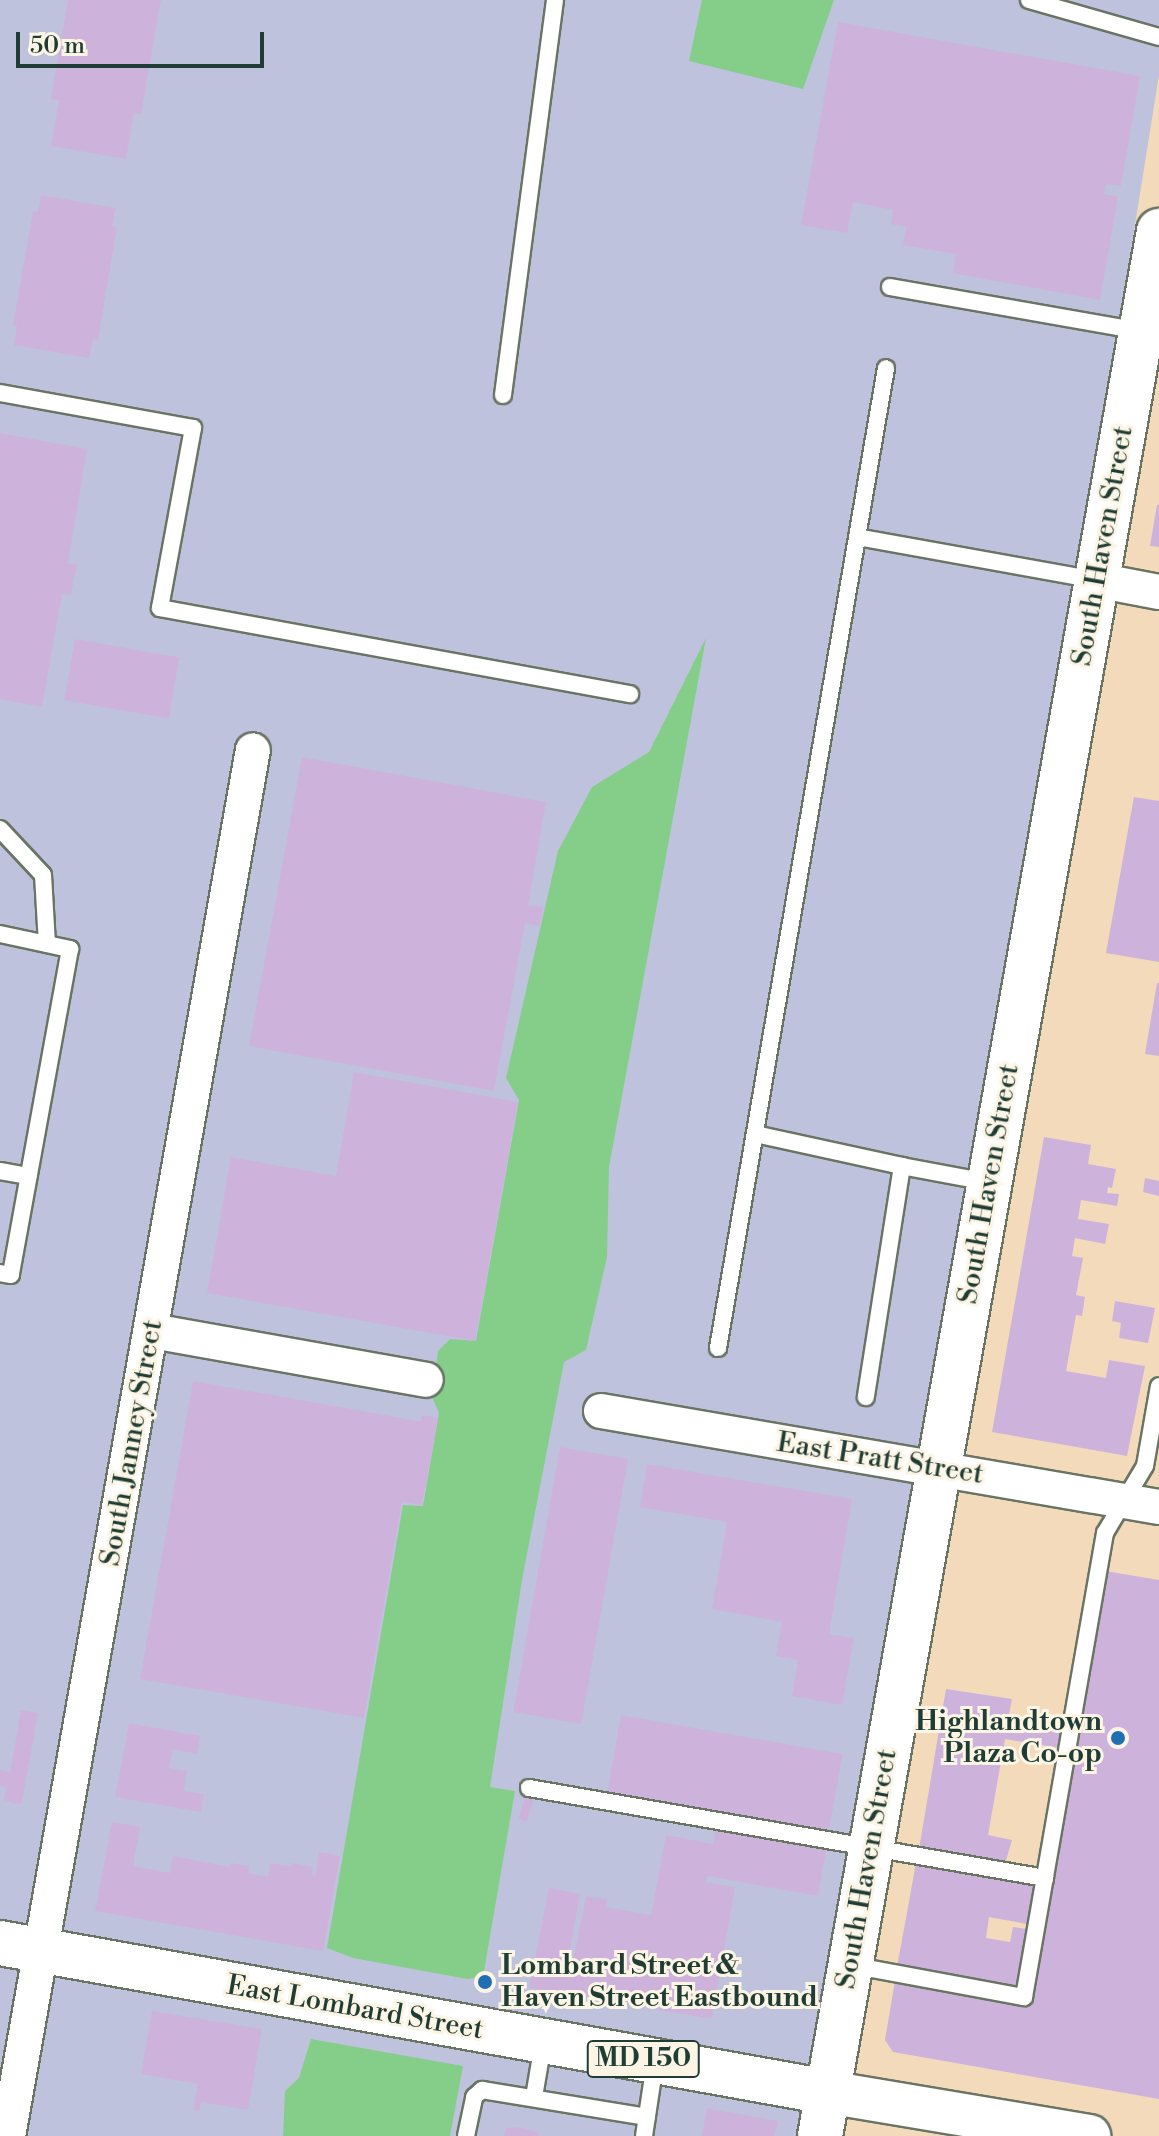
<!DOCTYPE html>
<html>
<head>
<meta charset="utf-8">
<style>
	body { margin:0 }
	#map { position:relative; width:1159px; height:2136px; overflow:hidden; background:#f2daba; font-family:"Libre Bodoni",serif }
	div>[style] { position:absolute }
	.industrial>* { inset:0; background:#bfc2dd }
	.green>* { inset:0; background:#85ce89 }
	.building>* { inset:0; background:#cdb3dc; transform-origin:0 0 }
	.roads { filter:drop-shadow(2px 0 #697463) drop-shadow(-2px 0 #697463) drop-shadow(0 2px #697463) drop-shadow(0 -2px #697463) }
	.service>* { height:16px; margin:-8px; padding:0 8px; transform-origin:8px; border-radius:8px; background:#fff }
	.minor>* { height:34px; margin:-17px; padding:0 17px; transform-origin:17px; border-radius:17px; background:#fff }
	.tertiary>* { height:42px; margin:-21px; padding:0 21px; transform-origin:21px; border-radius:21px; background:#fff }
	.primary>* { height:44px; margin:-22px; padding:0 22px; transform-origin:22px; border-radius:22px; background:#fff }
	.dots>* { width:22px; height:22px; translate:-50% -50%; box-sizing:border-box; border:4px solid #fcf5e5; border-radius:50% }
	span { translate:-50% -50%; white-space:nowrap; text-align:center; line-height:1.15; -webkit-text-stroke:6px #fcf5e5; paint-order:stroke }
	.shield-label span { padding:2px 6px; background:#fcf5e5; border:2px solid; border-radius:6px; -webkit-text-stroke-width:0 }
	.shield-label { font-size:26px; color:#1f3d34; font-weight:700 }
	.street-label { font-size:28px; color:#1f3d34 }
	.poi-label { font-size:28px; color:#1f3d34; font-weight:700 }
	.right { translate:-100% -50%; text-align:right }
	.left { translate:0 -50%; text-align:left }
	.scale { position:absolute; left:16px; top:32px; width:248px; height:36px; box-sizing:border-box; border:4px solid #1f3d34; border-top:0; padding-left:10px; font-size:24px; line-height:28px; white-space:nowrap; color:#1f3d34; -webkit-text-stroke:6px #fcf5e5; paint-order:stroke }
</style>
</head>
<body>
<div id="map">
	<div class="industrial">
		<i style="clip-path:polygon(0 0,1159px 0,1159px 75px,836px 2088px,823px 2136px,0 2136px)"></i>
	</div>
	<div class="green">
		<i style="clip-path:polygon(702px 0,834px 0,803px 89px,689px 61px)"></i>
		<i style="clip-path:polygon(706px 638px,609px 1167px,607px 1257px,586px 1350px,564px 1362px,522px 1580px,490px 1787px,515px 1791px,483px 1977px,467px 1979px,353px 1958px,327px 1948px,403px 1505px,423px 1506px,439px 1413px,432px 1397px,438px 1351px,450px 1339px,476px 1341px,519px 1100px,506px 1078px,558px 851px,592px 787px,649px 752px)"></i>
		<i style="clip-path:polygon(311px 2039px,463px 2066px,450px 2136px,283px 2136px,285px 2091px,299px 2078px)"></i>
	</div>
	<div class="building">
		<i style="clip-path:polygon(68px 0,161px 0,141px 114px,134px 113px,126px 159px,51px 146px,59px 100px,51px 99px)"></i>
		<i style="clip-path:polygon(838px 22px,1140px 76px,1121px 186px,1106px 184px,1104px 194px,1118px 197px,1100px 300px,953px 273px,956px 254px,903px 245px,906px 227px,891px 224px,893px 210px,853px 202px,847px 233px,801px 225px)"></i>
		<i style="clip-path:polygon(41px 195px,116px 208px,112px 226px,117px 227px,98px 340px,93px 339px,89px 358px,14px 345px,17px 326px,13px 325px,33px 211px,38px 212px)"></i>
		<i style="clip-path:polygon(0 433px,87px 449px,68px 563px,77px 564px,71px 595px,62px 594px,42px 707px,0 699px)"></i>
		<i style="clip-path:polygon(1157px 505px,1159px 505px,1159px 547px,1150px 546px)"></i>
		<i style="left:75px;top:639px;width:106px;height:62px;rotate:10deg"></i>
		<i style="clip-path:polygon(302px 757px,546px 802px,528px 905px,543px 907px,539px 926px,525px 923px,494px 1091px,249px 1046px)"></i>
		<i style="clip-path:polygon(1134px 797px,1159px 801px,1159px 962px,1106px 953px)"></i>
		<i style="clip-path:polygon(1157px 983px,1159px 983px,1159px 1056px,1145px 1054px)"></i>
		<i style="clip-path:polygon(354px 1072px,518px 1102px,475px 1341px,207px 1293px,231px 1157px,336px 1176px)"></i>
		<i style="clip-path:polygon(1044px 1137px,1091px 1145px,1088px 1164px,1116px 1169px,1112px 1188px,1108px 1187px,1107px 1193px,1119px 1194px,1117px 1206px,1081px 1200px,1078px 1219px,1109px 1224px,1105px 1244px,1075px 1238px,1072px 1256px,1083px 1258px,1076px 1295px,1085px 1297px,1082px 1316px,1076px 1315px,1066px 1371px,1106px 1378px,1109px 1360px,1145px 1366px,1127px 1456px,992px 1432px)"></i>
		<i style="clip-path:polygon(1145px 1178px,1159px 1181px,1159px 1196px,1143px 1192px)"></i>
		<i style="clip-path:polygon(1115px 1301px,1155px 1308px,1148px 1343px,1119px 1338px,1121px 1323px,1112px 1321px)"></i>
		<i style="clip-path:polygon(193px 1381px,418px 1421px,421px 1421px,422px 1415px,438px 1418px,422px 1505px,402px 1502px,364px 1718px,140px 1679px)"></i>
		<i style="left:560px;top:1447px;width:69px;height:269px;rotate:10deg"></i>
		<i style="clip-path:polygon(647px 1464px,852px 1499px,829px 1634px,854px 1638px,842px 1705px,792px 1696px,798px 1660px,776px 1656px,782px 1622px,712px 1609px,727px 1522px,640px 1507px)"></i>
		<i style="clip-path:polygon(1105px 1571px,1159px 1580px,1159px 2099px,893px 2052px,885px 2040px,895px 1981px,1030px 2005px)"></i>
		<i style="clip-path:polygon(946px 1689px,1012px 1699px,1008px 1719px,1063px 1728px,1060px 1748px,1005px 1739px,988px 1835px,1012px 1840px,1005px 1864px,919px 1849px)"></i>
		<i style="clip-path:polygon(21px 1710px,38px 1713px,22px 1803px,16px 1804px,4px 1800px,6px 1787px,0 1786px,0 1770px,10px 1772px)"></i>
		<i style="left:621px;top:1715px;width:225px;height:78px;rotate:10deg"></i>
		<i style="clip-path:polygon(129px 1723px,200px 1736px,197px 1754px,173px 1749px,169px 1768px,187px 1771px,184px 1791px,204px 1794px,201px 1812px,115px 1797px)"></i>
		<i style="left:526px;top:1795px;width:9px;height:25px;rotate:18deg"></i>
		<i style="clip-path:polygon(112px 1822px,140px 1827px,133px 1866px,170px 1873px,173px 1856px,230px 1867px,231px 1863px,249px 1866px,248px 1873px,268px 1877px,270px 1863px,291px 1866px,291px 1863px,313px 1867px,312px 1875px,315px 1876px,319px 1852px,340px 1856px,323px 1951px,95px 1911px)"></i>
		<i style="clip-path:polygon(716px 1826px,827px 1846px,818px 1896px,707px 1876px,706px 1882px,735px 1887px,712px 2019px,529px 1988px,549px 1888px,580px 1894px,569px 1956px,574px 1957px,586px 1896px,607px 1899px,606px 1907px,651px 1915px,666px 1835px,713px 1844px)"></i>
		<i style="clip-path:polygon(916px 1863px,1034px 1883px,1027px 1924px,989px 1917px,986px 1938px,1010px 1942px,1013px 1927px,1027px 1929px,1017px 1987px,897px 1967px)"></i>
		<i style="clip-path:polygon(152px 2011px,262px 2029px,248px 2110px,201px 2102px,199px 2111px,193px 2110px,198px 2084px,141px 2074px)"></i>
		<i style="clip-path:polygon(707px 2108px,778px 2121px,777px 2127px,773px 2136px,702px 2136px)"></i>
		<i style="clip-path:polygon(517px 2127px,538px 2132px,538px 2136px,504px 2136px,506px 2128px)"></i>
	</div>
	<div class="roads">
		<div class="service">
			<i style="left:1029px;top:0;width:135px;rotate:15.9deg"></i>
			<i style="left:890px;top:287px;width:254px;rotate:10deg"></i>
			<i style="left:0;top:393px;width:196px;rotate:10.3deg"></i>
			<i style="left:193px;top:428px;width:183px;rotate:100.4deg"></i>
			<i style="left:160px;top:608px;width:478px;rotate:10.4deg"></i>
			<i style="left:503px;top:395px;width:398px;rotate:-82.5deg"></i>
			<i style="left:857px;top:537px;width:242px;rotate:10.2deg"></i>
			<i style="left:0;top:829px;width:63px;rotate:46.9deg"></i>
			<i style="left:43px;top:875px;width:69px;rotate:86.7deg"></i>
			<i style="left:0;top:934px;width:72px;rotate:12.1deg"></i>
			<i style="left:70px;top:949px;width:331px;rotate:100.3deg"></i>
			<i style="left:11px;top:1275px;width:11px;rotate:-170deg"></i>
			<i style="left:755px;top:1134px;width:150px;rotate:12.3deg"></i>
			<i style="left:902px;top:1166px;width:234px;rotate:98.9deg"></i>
			<i style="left:902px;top:1166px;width:86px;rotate:10.7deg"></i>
			<i style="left:0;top:1171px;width:29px;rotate:10deg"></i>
			<i style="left:718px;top:1348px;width:994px;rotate:-80.27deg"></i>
			<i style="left:529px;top:1788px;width:524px;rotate:9.89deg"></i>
			<i style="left:851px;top:1965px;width:176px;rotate:10.5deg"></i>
			<i style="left:1024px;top:1997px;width:471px;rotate:-80.1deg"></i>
			<i style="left:1105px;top:1533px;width:78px;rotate:-59.2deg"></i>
			<i style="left:1145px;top:1466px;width:81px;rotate:-80.1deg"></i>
			<i style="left:534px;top:2097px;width:54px;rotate:-80.4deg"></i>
			<i style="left:466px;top:2136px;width:40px;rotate:-78deg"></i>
			<i style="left:474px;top:2097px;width:11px;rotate:-41deg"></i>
			<i style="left:482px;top:2090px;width:167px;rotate:9.3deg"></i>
			<i style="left:644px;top:2136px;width:74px;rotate:-81.4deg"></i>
		</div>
		<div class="minor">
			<i style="left:1096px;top:580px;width:64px;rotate:10.8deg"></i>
			<i style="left:152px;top:1331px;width:278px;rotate:10.1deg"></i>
			<i style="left:601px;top:1411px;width:566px;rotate:9.76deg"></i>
			<i style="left:8px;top:2136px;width:1407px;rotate:-79.98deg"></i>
		</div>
		<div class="tertiary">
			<i style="left:827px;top:2092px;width:266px;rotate:9.5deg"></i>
		</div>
		<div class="primary">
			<i style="left:0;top:1943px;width:840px;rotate:10.21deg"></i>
			<i style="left:820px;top:2136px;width:1935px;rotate:-79.91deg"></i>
		</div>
	</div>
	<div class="dots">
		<i style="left:1118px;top:1738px;background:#1f6fb2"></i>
		<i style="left:485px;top:1982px;background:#1f6fb2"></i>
	</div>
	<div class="shield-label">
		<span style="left:643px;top:2059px">MD 150</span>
	</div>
	<div class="street-label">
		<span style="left:1103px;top:546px;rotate:-80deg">South Haven Street</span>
		<span style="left:989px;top:1184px;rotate:-80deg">South Haven Street</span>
		<span style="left:132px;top:1443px;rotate:-80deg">South Janney Street</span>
		<span style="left:880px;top:1459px;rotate:9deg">East Pratt Street</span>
		<span style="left:867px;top:1869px;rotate:-80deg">South Haven Street</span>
		<span style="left:355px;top:2008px;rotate:10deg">East Lombard Street</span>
	</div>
	<div class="poi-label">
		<span class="right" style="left:1102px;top:1738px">Highlandtown<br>Plaza Co-op</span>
		<span class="left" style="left:501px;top:1982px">Lombard Street &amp;<br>Haven Street Eastbound</span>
	</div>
	<div class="scale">50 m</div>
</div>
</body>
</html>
